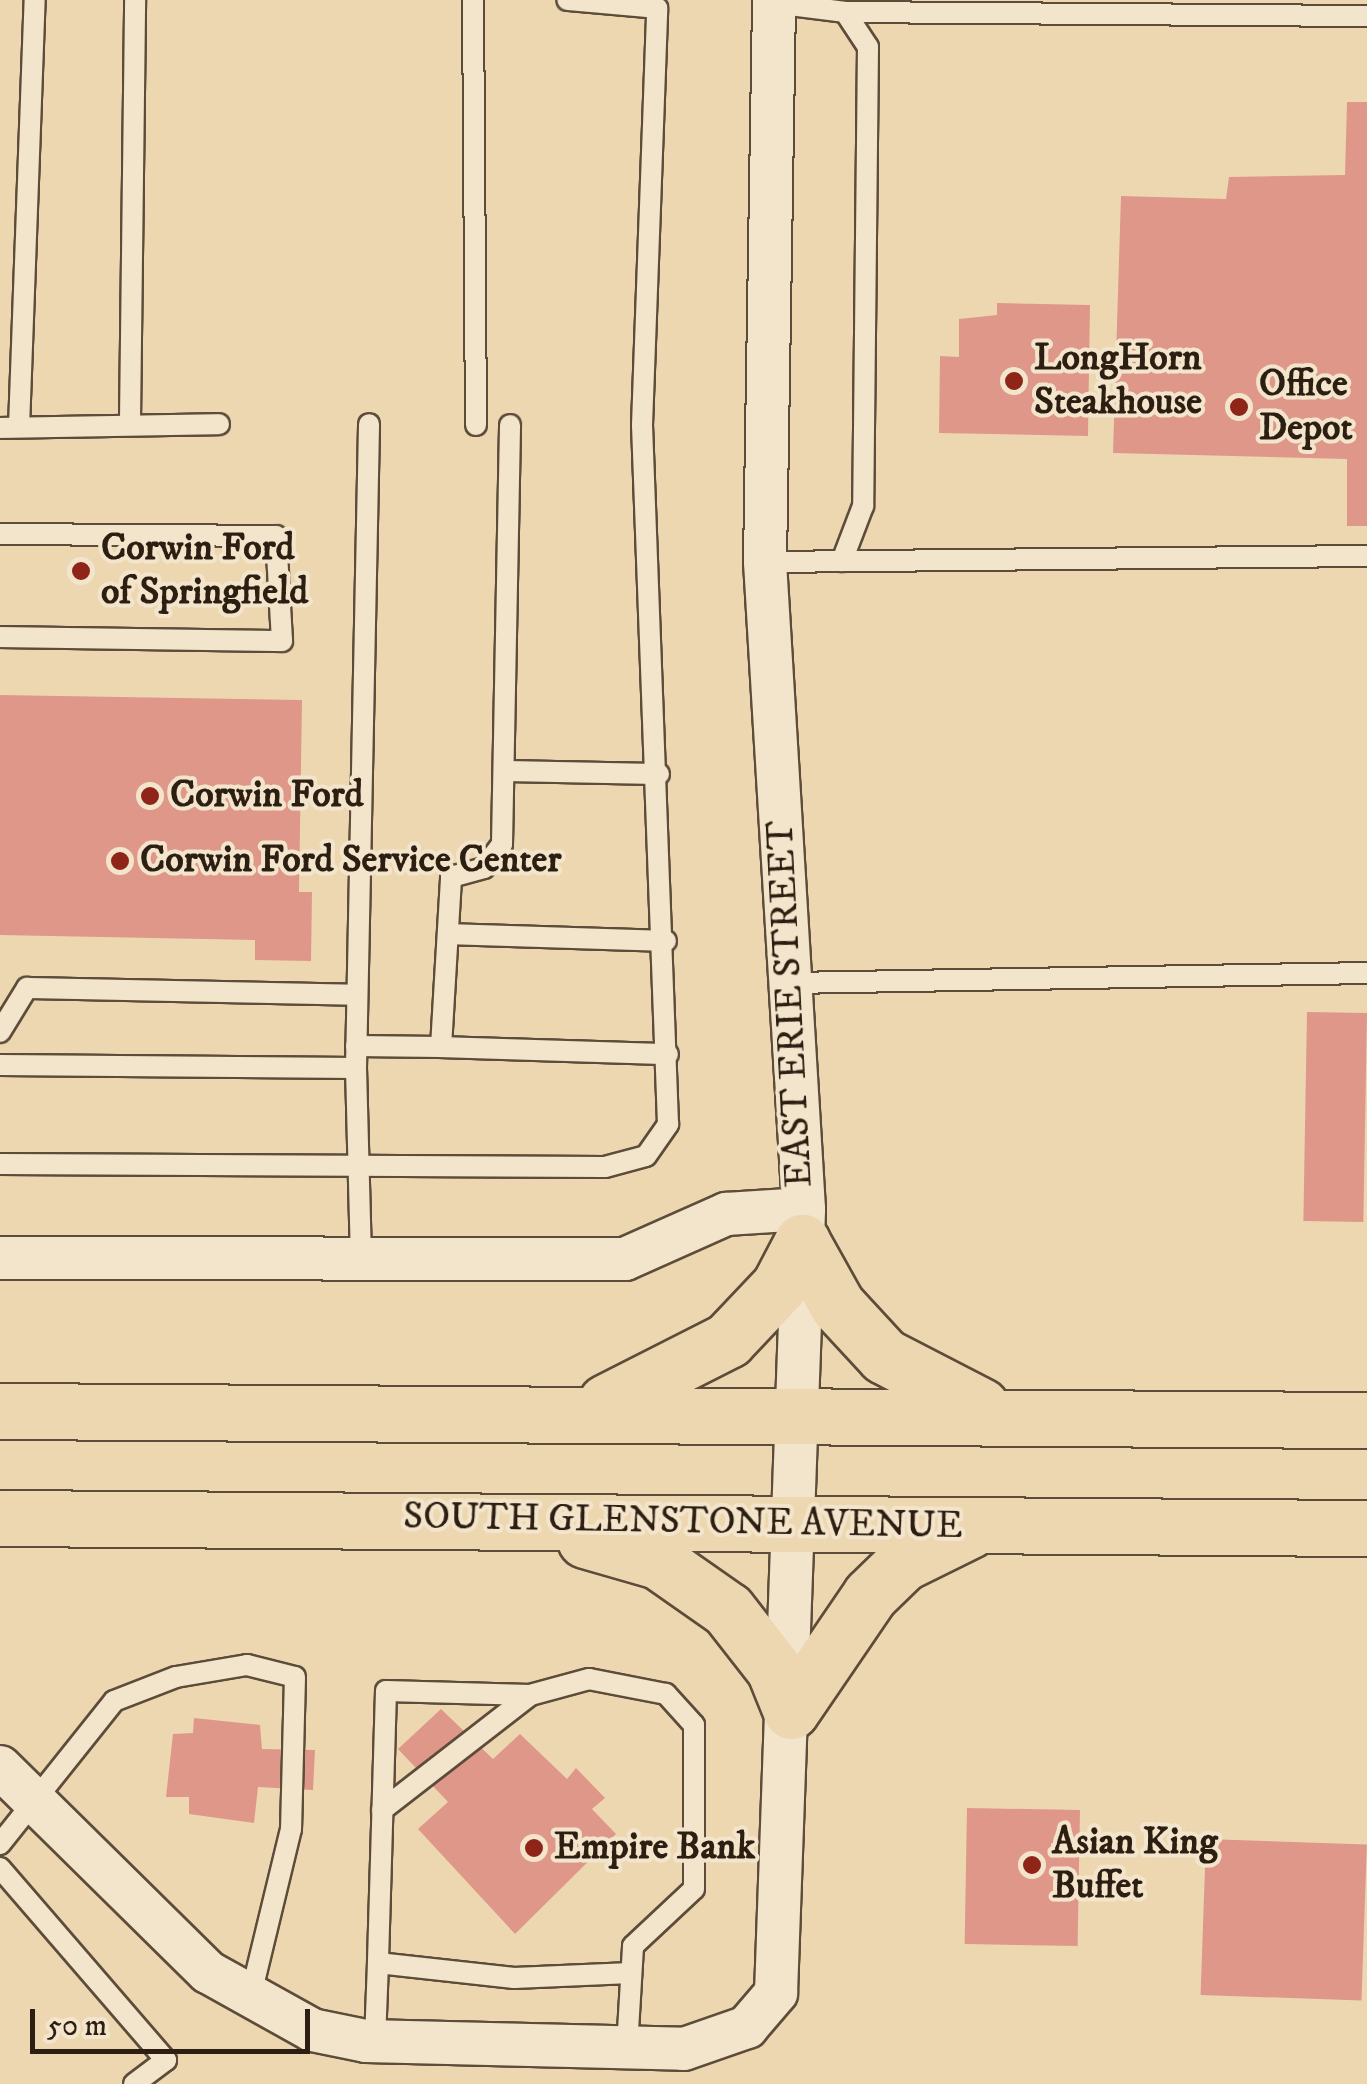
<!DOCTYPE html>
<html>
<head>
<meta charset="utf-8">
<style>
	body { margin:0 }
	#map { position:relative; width:1367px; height:2084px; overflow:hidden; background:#edd7b1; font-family:"IM FELL DW Pica",serif }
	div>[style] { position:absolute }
	.building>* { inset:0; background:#df978a; transform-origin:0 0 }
	.roads { filter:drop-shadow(2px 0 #5d4c3a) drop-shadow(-2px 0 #5d4c3a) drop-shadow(0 2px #5d4c3a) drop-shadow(0 -2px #5d4c3a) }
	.service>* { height:20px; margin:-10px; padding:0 10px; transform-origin:10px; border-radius:10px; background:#f3e5cc }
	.minor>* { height:42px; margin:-21px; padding:0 21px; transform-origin:21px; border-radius:21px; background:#f3e5cc }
	.primary>* { height:55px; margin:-27.5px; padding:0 27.5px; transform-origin:27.5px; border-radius:27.5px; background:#edd7b1 }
	.dots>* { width:28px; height:28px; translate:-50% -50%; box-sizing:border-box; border:5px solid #f3e5cc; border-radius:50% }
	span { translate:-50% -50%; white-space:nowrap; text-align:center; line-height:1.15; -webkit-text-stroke:8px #f3e5cc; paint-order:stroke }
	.poi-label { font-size:38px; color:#2d1e12; font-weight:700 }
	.left { translate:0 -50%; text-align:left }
	.street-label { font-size:38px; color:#2d1e12 }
	.scale { position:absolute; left:30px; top:2009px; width:280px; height:45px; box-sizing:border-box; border:5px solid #2d1e12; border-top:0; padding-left:12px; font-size:30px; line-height:35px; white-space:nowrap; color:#2d1e12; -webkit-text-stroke:8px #f3e5cc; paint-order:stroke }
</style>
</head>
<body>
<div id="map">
	<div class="building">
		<i style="clip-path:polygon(1347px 102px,1367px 102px,1367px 526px,1347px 526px,1347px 459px,1113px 453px,1121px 196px,1226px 199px,1229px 177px,1345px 175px)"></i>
		<i style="clip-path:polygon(997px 303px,1090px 305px,1088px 436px,939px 433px,940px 356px,959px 357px,959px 319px,997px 315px)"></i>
		<i style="clip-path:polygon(0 695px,302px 700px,299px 892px,312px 892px,311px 961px,255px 960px,255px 940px,0 935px)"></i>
		<i style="left:1307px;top:1012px;width:60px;height:209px;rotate:1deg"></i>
		<i style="clip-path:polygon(441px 1709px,493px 1759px,520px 1734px,567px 1779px,576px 1768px,605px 1798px,592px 1809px,616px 1834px,515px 1934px,418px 1829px,448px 1802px,398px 1749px)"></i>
		<i style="clip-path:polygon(194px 1718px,260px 1725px,262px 1749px,315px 1750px,313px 1790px,258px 1787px,254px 1823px,189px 1814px,189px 1797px,166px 1797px,173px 1734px,193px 1733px)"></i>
		<i style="left:967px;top:1808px;width:113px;height:136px;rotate:1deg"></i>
		<i style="left:1206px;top:1839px;width:161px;height:156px;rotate:2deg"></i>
	</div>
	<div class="roads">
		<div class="service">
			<i style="left:473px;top:0;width:425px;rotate:89.6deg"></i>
			<i style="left:774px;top:3px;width:72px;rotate:7.2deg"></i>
			<i style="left:845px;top:12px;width:42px;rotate:56.7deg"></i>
			<i style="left:868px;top:47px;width:459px;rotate:90.6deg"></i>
			<i style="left:863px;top:506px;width:59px;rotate:110.9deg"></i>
			<i style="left:845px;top:12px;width:522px;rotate:0.44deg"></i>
			<i style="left:130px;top:420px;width:420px;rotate:-89.3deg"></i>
			<i style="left:19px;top:427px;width:427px;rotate:-87.9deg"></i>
			<i style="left:0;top:428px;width:219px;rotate:-1deg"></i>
			<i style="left:0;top:534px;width:276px;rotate:0.4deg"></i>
			<i style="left:276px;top:536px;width:105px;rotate:86.7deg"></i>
			<i style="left:282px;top:641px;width:282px;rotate:-179.2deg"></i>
			<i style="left:765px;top:562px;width:602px;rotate:-0.57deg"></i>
			<i style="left:504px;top:771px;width:155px;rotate:1.1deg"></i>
			<i style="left:448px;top:934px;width:218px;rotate:1.8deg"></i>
			<i style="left:790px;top:983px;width:577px;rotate:-0.99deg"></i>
			<i style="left:0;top:1032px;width:52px;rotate:-58.5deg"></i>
			<i style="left:27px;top:988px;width:330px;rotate:1.2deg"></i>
			<i style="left:356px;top:1046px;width:85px;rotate:0.7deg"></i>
			<i style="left:441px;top:1047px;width:170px;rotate:-86.6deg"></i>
			<i style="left:451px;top:877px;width:34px;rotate:-15deg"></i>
			<i style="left:484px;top:868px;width:30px;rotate:-53deg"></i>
			<i style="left:502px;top:844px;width:419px;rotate:-88.9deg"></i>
			<i style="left:441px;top:1047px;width:227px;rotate:1.8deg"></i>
			<i style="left:0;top:1065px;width:356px;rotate:0.5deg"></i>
			<i style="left:356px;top:1068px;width:190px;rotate:88.5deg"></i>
			<i style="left:356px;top:1068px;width:644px;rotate:-88.84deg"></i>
			<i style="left:0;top:1164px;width:605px;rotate:0.28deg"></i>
			<i style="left:605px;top:1167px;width:42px;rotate:-15deg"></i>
			<i style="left:646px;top:1156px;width:39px;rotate:-55deg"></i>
			<i style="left:668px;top:1124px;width:699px;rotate:-92.13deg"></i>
			<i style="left:642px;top:425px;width:417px;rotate:-87.9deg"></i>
			<i style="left:657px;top:8px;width:90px;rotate:-174.9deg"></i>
			<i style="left:382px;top:1810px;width:187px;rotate:-37.8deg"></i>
			<i style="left:0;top:1844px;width:183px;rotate:-51.4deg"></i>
			<i style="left:114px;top:1701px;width:66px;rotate:-21.2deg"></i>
			<i style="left:176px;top:1677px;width:72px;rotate:-9.6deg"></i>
			<i style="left:247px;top:1665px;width:49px;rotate:14deg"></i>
			<i style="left:295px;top:1677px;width:152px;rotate:91.5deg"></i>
			<i style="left:291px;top:1829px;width:174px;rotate:103.6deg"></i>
			<i style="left:0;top:1868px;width:254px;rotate:49.2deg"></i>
			<i style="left:166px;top:2060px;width:40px;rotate:143deg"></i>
			<i style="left:375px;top:2041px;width:78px;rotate:-87.8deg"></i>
			<i style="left:627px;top:2048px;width:102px;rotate:-86.6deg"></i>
			<i style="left:633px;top:1946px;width:83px;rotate:-43.1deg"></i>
			<i style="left:694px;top:1889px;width:164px;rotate:-90deg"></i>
			<i style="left:694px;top:1725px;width:42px;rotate:-132.1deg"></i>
			<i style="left:666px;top:1694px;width:78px;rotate:-169deg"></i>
			<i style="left:589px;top:1679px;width:61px;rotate:164.8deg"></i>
			<i style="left:530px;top:1695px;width:144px;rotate:-178.4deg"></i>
			<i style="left:386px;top:1691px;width:272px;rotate:91.7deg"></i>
			<i style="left:378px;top:1963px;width:137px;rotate:6.3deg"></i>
			<i style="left:514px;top:1978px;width:117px;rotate:-2.4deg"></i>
		</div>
		<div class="minor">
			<i style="left:0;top:1258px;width:625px;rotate:0.09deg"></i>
			<i style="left:625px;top:1259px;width:111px;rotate:-24deg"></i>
			<i style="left:726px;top:1214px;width:78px;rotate:-3.7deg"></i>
			<i style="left:0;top:1767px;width:292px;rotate:44.6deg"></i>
			<i style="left:208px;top:1972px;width:119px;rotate:29.1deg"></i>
			<i style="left:312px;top:2030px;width:55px;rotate:11.5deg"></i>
			<i style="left:366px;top:2041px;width:318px;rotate:1.4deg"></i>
			<i style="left:684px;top:2049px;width:67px;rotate:-19.2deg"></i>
			<i style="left:747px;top:2027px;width:45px;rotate:-49.5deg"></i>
			<i style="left:776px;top:1993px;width:784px;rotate:-87.95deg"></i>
			<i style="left:804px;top:1209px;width:648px;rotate:-93.45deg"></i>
			<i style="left:765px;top:562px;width:562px;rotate:-89.08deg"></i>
		</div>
		<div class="primary">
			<i style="left:802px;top:1242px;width:72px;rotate:60.9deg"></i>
			<i style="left:837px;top:1305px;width:69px;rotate:47.3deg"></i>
			<i style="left:884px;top:1356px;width:109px;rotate:27.3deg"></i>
			<i style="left:606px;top:1402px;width:137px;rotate:-26.9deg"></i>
			<i style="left:728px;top:1340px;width:74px;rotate:-46.6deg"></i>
			<i style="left:779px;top:1286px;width:50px;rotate:-62.4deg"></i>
			<i style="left:0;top:1411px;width:1367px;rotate:0.38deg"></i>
			<i style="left:0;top:1518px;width:1367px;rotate:0.42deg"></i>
			<i style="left:585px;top:1540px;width:76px;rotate:16deg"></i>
			<i style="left:658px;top:1561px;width:85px;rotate:35deg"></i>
			<i style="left:728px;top:1610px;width:75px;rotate:52.1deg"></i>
			<i style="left:774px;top:1669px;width:45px;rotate:68deg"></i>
			<i style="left:791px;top:1711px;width:140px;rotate:-55.7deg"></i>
			<i style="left:870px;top:1595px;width:46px;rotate:-44.1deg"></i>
			<i style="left:903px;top:1563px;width:75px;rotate:-26.2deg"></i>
		</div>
	</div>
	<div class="dots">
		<i style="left:1014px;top:381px;background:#8f2418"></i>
		<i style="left:1239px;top:407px;background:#8f2418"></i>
		<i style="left:81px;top:571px;background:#8f2418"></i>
		<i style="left:150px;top:796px;background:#8f2418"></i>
		<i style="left:120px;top:861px;background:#8f2418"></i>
		<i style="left:534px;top:1848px;background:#8f2418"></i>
		<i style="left:1032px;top:1865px;background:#8f2418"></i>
	</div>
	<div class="poi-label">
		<span class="left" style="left:1034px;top:381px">LongHorn<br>Steakhouse</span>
		<span class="left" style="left:1259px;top:407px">Office<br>Depot</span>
		<span class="left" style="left:101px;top:571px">Corwin Ford<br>of Springfield</span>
		<span class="left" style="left:170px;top:796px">Corwin Ford</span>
		<span class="left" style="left:140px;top:861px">Corwin Ford Service Center</span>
		<span class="left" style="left:1052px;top:1865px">Asian King<br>Buffet</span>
		<span class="left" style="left:554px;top:1848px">Empire Bank</span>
	</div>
	<div class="street-label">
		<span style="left:791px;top:1004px;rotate:-93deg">EAST ERIE STREET</span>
		<span style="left:683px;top:1522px;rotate:1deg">SOUTH GLENSTONE AVENUE</span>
	</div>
	<div class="scale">50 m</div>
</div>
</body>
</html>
